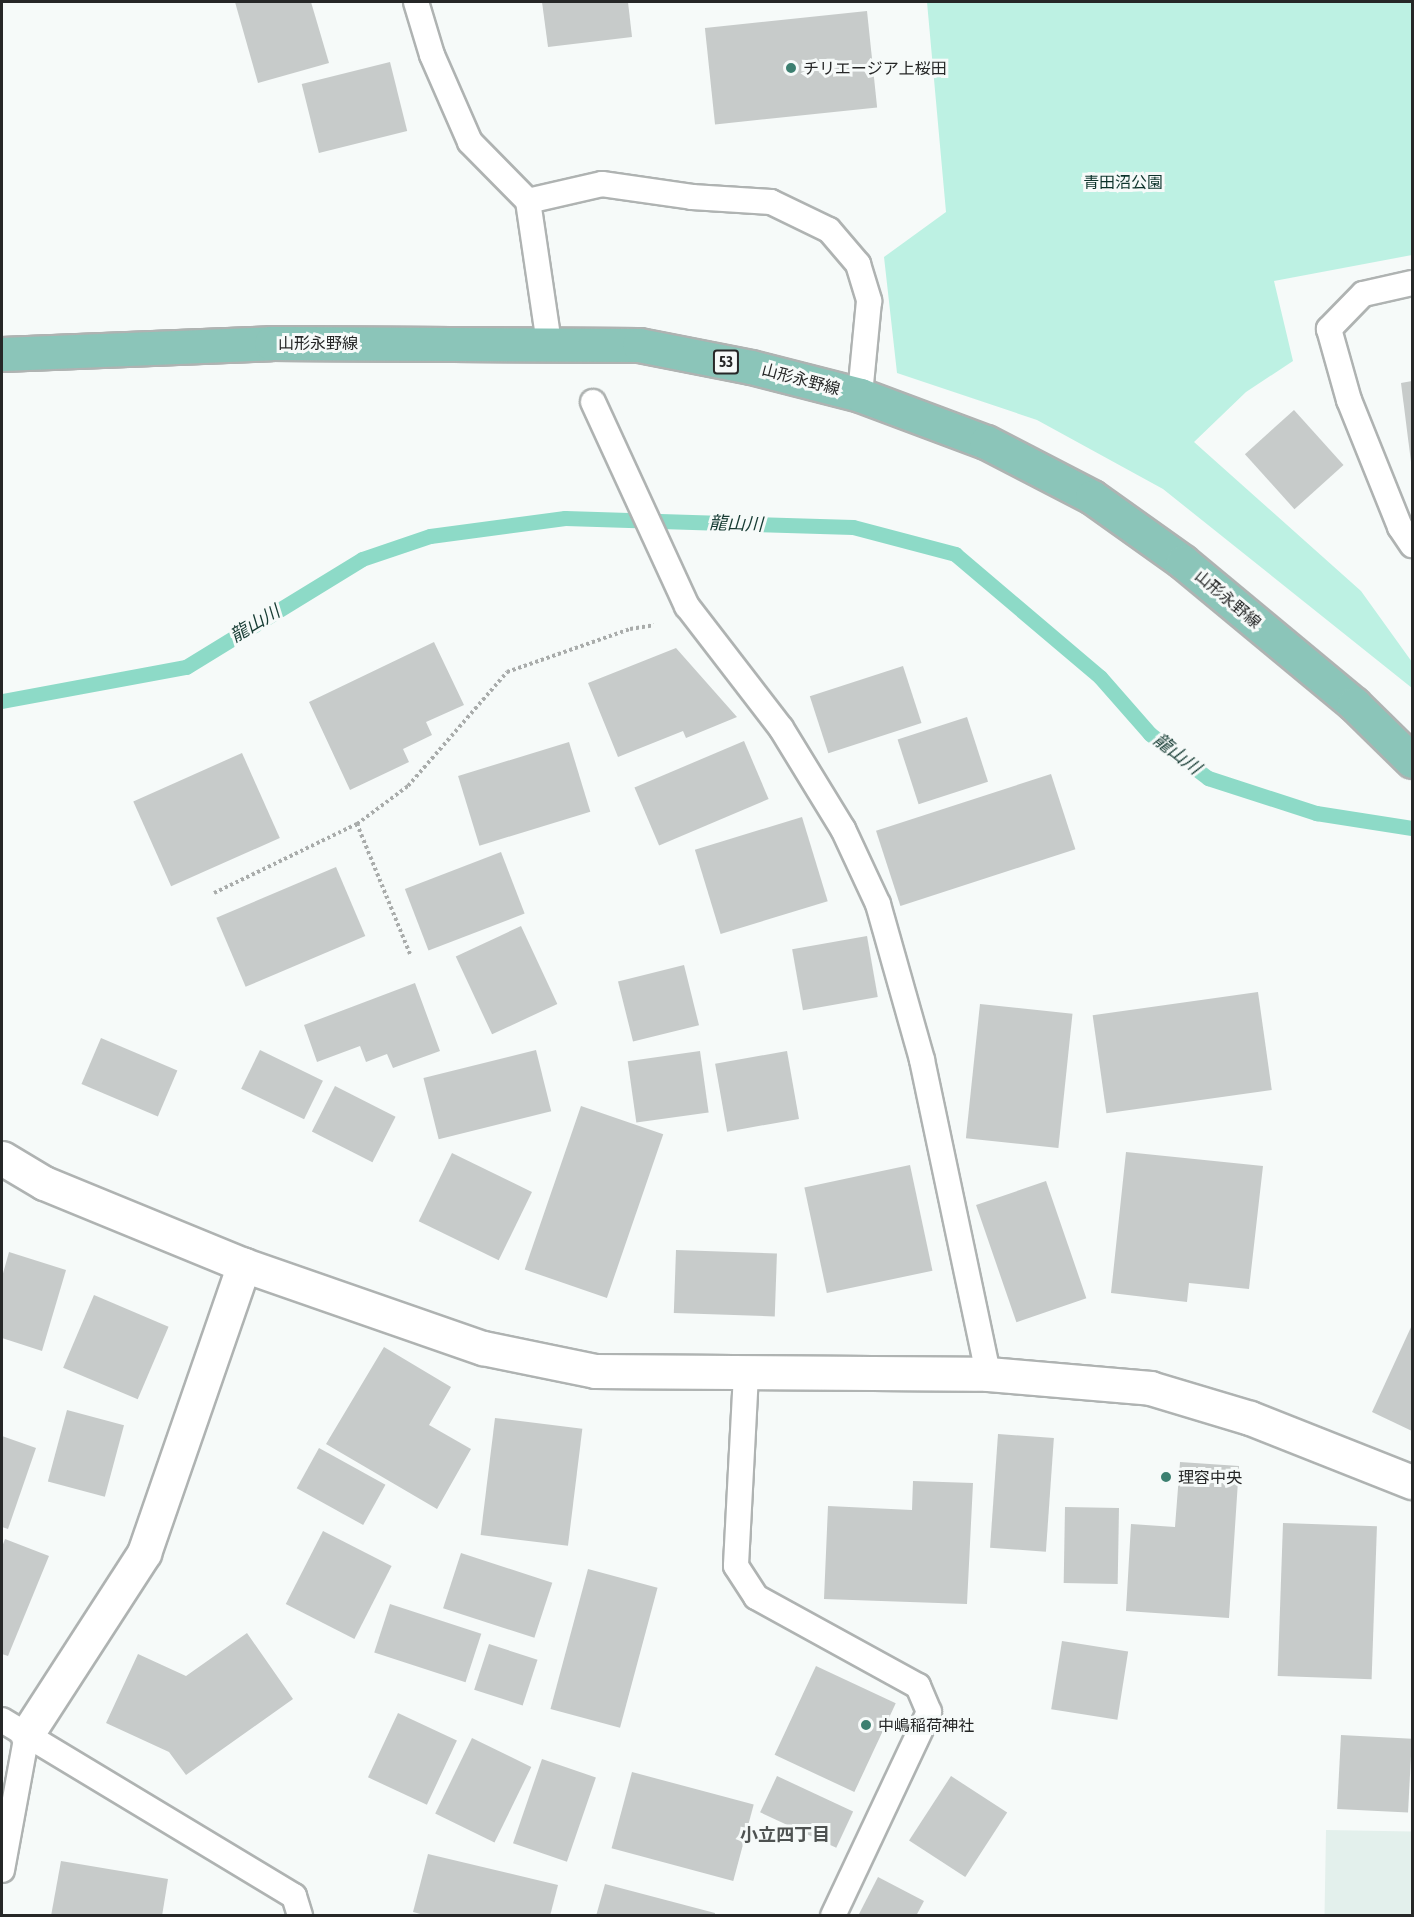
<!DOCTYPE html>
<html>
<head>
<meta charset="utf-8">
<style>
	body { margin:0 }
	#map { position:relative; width:1414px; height:1917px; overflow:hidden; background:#f6faf9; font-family:"Asap Condensed","Noto Sans JP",sans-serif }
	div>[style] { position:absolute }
	.built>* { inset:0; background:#e3f0ec; transform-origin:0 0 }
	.green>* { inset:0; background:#bdf1e3 }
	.stream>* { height:15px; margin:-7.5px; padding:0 7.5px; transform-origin:7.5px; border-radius:7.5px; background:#8ddac7 }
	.building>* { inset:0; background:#c7cbca; transform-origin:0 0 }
	.path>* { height:4px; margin-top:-2px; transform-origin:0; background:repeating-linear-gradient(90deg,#a9acab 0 3px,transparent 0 6px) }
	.roads { filter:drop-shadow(2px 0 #afb3b2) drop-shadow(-2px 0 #afb3b2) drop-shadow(0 2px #afb3b2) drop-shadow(0 -2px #afb3b2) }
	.lane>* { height:24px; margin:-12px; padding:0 12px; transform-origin:12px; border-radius:12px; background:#fff }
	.street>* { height:33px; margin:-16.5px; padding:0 16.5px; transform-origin:16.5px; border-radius:16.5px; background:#fff }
	.primary>* { height:33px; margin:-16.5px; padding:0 16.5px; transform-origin:16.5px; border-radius:16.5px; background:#8bc5b9 }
	.dots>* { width:16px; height:16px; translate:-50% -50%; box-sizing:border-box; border:3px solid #f6faf9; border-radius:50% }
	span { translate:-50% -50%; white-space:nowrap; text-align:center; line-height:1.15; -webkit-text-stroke:6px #f6faf9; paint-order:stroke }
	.shield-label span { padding:2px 4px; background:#f6faf9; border:2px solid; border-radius:4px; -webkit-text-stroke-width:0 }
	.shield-label { font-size:15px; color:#262727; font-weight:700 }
	.poi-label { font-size:16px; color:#262727 }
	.left { translate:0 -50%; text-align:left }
	.park-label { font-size:16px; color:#0d332b }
	.street-label { font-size:16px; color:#262727 }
	.water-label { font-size:18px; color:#163b33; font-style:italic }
	.neighbourhood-label { font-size:18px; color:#4e5251; font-weight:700 }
	.frame { position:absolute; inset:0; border:3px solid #262727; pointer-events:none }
</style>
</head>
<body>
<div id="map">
	<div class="built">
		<i style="left:1326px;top:1830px;width:86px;height:85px;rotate:1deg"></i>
	</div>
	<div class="green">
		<i style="clip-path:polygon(927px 2px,1412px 2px,1412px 255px,1274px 281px,1293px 361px,1246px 392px,1194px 442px,1361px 591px,1412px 662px,1412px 688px,1163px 489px,1037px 420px,897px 373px,884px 257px,946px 212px)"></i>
	</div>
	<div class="stream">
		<i style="left:2px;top:701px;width:187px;rotate:-10.5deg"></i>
		<i style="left:186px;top:667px;width:206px;rotate:-31.5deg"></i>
		<i style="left:362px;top:559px;width:72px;rotate:-18.7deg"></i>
		<i style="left:430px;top:536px;width:136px;rotate:-7.6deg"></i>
		<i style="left:565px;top:518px;width:288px;rotate:1.8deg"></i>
		<i style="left:853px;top:527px;width:106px;rotate:14.8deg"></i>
		<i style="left:955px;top:554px;width:190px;rotate:40.3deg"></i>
		<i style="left:1100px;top:677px;width:76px;rotate:48.7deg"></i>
		<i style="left:1150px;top:734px;width:73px;rotate:37.2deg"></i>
		<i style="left:1208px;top:778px;width:114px;rotate:18deg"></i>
		<i style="left:1316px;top:813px;width:97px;rotate:8.9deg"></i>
	</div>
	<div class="building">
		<i style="clip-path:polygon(235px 2px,311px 2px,329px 63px,258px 83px)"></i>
		<i style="clip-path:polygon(542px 2px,628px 2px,632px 37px,548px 47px)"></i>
		<i style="left:867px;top:11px;width:97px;height:163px;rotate:84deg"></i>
		<i style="left:390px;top:62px;width:71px;height:91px;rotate:76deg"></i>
		<i style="clip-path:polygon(1412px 381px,1412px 462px,1411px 462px,1401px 383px)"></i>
		<i style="left:1294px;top:410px;width:74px;height:66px;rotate:48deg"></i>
		<i style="clip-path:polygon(434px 642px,464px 705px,426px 722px,432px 735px,403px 749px,409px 762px,350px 790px,309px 702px)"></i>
		<i style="clip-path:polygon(676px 648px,737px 717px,686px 738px,683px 731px,618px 757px,588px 683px)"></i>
		<i style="left:903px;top:666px;width:60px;height:98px;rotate:72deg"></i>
		<i style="left:967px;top:717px;width:68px;height:73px;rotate:72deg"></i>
		<i style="left:744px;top:741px;width:63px;height:119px;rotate:67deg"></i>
		<i style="left:569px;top:742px;width:73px;height:116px;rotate:73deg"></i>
		<i style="left:242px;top:753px;width:93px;height:119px;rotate:66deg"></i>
		<i style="left:1051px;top:774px;width:79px;height:184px;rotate:72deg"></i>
		<i style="left:802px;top:817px;width:88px;height:112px;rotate:73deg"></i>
		<i style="left:501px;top:852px;width:66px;height:103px;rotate:69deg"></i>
		<i style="left:336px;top:867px;width:75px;height:130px;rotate:67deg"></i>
		<i style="left:521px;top:926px;width:86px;height:72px;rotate:65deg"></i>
		<i style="left:867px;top:936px;width:62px;height:76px;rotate:80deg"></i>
		<i style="left:684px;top:965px;width:62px;height:68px;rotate:76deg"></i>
		<i style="clip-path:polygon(415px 983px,440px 1051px,393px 1068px,387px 1054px,366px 1062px,360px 1046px,317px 1062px,304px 1025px)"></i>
		<i style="left:1258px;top:992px;width:99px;height:167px;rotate:82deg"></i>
		<i style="left:980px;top:1004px;width:93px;height:135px;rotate:6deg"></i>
		<i style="left:101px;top:1038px;width:83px;height:50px;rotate:23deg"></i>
		<i style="left:260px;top:1050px;width:70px;height:43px;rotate:26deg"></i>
		<i style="left:536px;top:1050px;width:63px;height:116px;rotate:76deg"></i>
		<i style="left:700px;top:1051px;width:62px;height:73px;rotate:82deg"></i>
		<i style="left:787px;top:1051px;width:69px;height:73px;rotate:80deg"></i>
		<i style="left:335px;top:1086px;width:68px;height:51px;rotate:27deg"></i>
		<i style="left:581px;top:1106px;width:87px;height:173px;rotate:19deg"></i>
		<i style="clip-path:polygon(1126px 1152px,1263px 1166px,1249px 1289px,1189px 1283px,1187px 1302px,1111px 1293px)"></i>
		<i style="left:452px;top:1153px;width:89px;height:76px;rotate:26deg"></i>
		<i style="left:910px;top:1165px;width:108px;height:108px;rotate:78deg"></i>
		<i style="left:1046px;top:1181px;width:124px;height:74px;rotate:71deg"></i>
		<i style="left:676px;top:1250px;width:101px;height:63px;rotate:2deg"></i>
		<i style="clip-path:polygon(9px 1252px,66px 1270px,42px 1351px,2px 1338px,2px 1277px)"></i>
		<i style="left:94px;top:1295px;width:81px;height:79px;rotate:23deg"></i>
		<i style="clip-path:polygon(1412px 1325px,1412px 1431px,1372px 1412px)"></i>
		<i style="clip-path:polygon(384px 1347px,451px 1387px,429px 1425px,471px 1449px,437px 1509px,326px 1444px)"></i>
		<i style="left:67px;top:1410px;width:59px;height:74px;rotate:15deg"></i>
		<i style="left:495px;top:1418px;width:88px;height:118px;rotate:7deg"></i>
		<i style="left:998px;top:1434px;width:56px;height:114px;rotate:4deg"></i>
		<i style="clip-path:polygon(2px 1436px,36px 1448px,8px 1529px,2px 1527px)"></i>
		<i style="left:319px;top:1448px;width:76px;height:46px;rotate:29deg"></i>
		<i style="clip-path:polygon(1180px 1462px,1239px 1466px,1229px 1618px,1126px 1611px,1131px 1524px,1175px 1527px)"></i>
		<i style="clip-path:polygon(913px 1481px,973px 1483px,967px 1604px,824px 1599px,828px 1506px,912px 1510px)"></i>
		<i style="left:1065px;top:1507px;width:54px;height:76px;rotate:1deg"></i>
		<i style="left:1283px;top:1523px;width:94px;height:153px;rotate:2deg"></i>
		<i style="left:323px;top:1531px;width:77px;height:82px;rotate:27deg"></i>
		<i style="clip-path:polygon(5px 1539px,49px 1556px,8px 1656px,2px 1654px,2px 1547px)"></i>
		<i style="left:461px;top:1553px;width:96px;height:58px;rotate:18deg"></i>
		<i style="left:588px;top:1569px;width:72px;height:145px;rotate:15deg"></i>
		<i style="left:390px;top:1604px;width:96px;height:51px;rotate:18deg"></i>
		<i style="clip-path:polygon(247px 1633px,293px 1699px,186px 1775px,169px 1752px,106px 1723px,138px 1654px,186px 1676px)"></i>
		<i style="left:1062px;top:1641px;width:67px;height:69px;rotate:9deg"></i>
		<i style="left:489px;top:1644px;width:51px;height:48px;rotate:18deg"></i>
		<i style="left:816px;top:1666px;width:88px;height:98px;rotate:25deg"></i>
		<i style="left:398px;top:1713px;width:65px;height:71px;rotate:25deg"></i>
		<i style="left:1341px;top:1735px;width:71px;height:74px;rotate:3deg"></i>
		<i style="left:472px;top:1738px;width:66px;height:84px;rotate:26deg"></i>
		<i style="left:542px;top:1759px;width:57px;height:89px;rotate:19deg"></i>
		<i style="left:632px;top:1772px;width:126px;height:79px;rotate:15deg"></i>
		<i style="left:777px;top:1776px;width:84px;height:40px;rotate:25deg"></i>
		<i style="left:951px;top:1776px;width:67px;height:77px;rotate:33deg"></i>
		<i style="clip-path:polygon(428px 1854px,558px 1885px,550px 1916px,428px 1916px,413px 1912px)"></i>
		<i style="clip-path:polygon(61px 1861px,168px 1879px,162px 1916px,51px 1916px)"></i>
		<i style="clip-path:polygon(878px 1877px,924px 1901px,916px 1916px,858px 1916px)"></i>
		<i style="clip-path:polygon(605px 1884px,715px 1913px,715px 1916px,596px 1916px)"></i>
	</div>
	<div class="path">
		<i style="left:214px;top:893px;width:159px;rotate:-25.8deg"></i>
		<i style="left:410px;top:954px;width:140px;rotate:-112.2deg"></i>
		<i style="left:357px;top:824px;width:64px;rotate:-36.7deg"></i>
		<i style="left:408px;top:786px;width:151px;rotate:-49deg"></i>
		<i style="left:507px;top:672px;width:130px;rotate:-19.3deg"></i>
		<i style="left:630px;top:629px;width:24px;rotate:-9deg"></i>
	</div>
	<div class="roads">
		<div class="lane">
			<i style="left:416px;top:2px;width:55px;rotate:73.2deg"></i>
			<i style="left:432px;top:55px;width:95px;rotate:66.4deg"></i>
			<i style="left:470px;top:142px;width:83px;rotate:45.5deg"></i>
			<i style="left:528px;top:201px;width:76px;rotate:-12.9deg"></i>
			<i style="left:602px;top:184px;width:91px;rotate:8.2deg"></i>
			<i style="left:692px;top:197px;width:79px;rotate:3.6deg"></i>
			<i style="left:771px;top:202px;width:64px;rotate:25.8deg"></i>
			<i style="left:829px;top:230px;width:45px;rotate:49.5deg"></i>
			<i style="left:858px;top:264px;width:39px;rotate:73deg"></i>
			<i style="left:869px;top:301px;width:94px;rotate:95.5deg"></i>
			<i style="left:528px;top:201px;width:144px;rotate:81.6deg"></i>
			<i style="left:1412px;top:283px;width:50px;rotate:167.3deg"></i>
			<i style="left:1363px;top:294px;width:49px;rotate:134.2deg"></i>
			<i style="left:1329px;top:329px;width:74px;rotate:74.3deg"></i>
			<i style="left:1349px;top:400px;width:137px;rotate:68.1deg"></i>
			<i style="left:1400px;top:527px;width:22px;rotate:56deg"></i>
			<i style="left:593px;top:402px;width:225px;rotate:65.3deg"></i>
			<i style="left:687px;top:606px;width:154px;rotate:52.4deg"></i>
			<i style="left:781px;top:728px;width:119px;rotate:58.5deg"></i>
			<i style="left:843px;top:829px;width:83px;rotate:65deg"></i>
			<i style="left:878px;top:904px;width:162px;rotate:74.2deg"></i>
			<i style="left:922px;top:1060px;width:321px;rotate:78.1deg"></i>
			<i style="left:746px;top:1374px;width:192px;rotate:93deg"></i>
			<i style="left:736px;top:1566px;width:37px;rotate:57deg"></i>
			<i style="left:756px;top:1597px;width:185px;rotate:28.8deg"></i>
			<i style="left:918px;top:1686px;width:28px;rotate:67deg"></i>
			<i style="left:929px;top:1712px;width:225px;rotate:115.2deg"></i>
			<i style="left:2px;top:1720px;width:341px;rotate:31.1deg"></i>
			<i style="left:294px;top:1896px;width:21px;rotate:73deg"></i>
			<i style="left:2px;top:1870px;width:138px;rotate:-79.6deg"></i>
		</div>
		<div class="street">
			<i style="left:2px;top:1158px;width:49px;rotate:30.8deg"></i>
			<i style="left:44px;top:1183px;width:216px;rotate:22.3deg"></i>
			<i style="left:244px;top:1265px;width:253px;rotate:19.2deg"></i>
			<i style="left:483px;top:1348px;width:114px;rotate:11.6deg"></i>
			<i style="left:595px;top:1371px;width:393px;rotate:0.4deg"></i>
			<i style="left:988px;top:1374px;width:163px;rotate:4.9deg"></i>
			<i style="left:1150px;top:1388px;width:104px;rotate:16.7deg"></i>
			<i style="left:1250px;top:1418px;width:174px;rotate:21.6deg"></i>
			<i style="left:27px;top:1734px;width:216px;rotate:-57.1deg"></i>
			<i style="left:144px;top:1553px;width:305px;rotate:-70.9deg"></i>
		</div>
		<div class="primary">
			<i style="left:2px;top:354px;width:269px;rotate:-2.3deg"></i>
			<i style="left:271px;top:343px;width:368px;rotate:0.3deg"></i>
			<i style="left:639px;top:345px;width:114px;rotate:11.1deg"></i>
			<i style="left:751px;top:367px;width:113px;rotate:14.4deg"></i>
			<i style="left:860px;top:395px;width:134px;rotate:20.5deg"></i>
			<i style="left:986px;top:442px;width:119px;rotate:27.4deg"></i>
			<i style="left:1092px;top:497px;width:112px;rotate:35.5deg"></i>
			<i style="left:1183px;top:562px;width:222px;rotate:39.7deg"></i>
			<i style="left:1354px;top:704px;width:81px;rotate:44.5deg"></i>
		</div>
	</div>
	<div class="dots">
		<i style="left:791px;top:68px;background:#3c7f70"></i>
		<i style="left:1166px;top:1477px;background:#3c7f70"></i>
		<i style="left:866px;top:1725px;background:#3c7f70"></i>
	</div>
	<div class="shield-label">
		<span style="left:726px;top:362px">53</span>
	</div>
	<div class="poi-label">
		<span class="left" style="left:803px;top:68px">チリエージア上桜田</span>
		<span class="left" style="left:1178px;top:1477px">理容中央</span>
		<span class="left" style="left:878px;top:1725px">中嶋稲荷神社</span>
	</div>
	<div class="park-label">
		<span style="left:1123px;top:182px">青田沼公園</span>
	</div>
	<div class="street-label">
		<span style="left:318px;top:343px">山形永野線</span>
		<span style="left:801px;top:379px;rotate:15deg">山形永野線</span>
		<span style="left:1228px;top:599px;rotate:40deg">山形永野線</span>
	</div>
	<div class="water-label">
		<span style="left:736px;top:524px;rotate:2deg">龍山川</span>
		<span style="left:255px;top:624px;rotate:-31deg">龍山川</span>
		<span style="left:1177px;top:754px;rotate:38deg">龍山川</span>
	</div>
	<div class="neighbourhood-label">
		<span style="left:785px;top:1835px">小立四丁目</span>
	</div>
	<div class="frame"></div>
</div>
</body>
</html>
